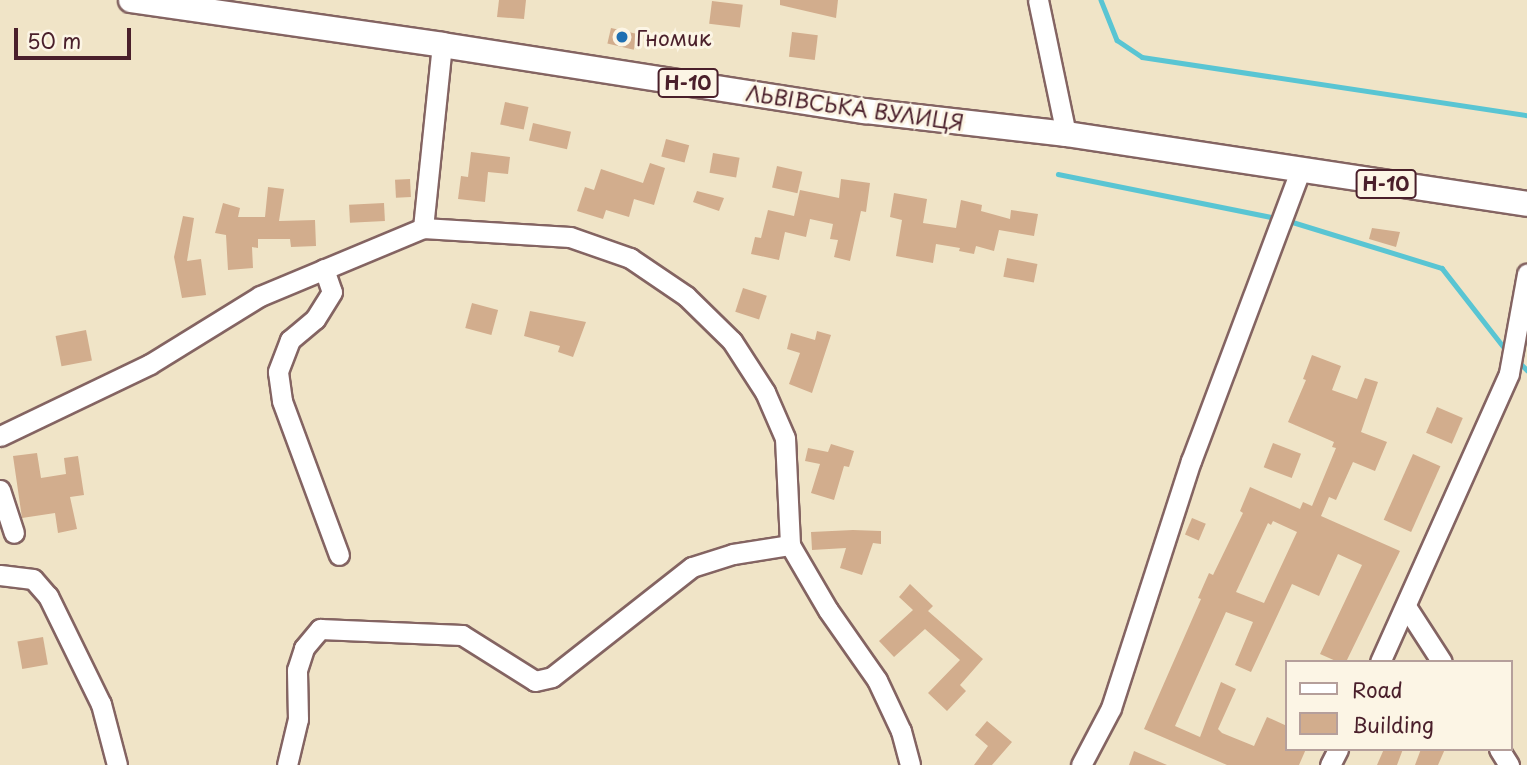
<!DOCTYPE html>
<html>
<head>
<meta charset="utf-8">
<style>
	body { margin:0 }
	#map { position:relative; width:1527px; height:765px; overflow:hidden; background:#f0e4c7; font-family:"Playpen Sans",sans-serif }
	div>[style] { position:absolute }
	.stream>* { height:4.5px; margin:-2.25px; padding:0 2.25px; transform-origin:2.25px; border-radius:2.25px; background:#59c5d3 }
	.building>* { inset:0; background:#d2ad8d; transform-origin:0 0 }
	.roads { filter:drop-shadow(2px 0 #846462) drop-shadow(-2px 0 #846462) drop-shadow(0 2px #846462) drop-shadow(0 -2px #846462) }
	.minor>* { height:19px; margin:-9.5px; padding:0 9.5px; transform-origin:9.5px; border-radius:9.5px; background:#fff }
	.major>* { height:24px; margin:-12px; padding:0 12px; transform-origin:12px; border-radius:12px; background:#fff }
	.dots>* { width:19px; height:19px; translate:-50% -50%; box-sizing:border-box; border:4px solid #fcf5e5; border-radius:50% }
	span { translate:-50% -50%; white-space:nowrap; text-align:center; line-height:1.15; -webkit-text-stroke:6px #fcf5e5; paint-order:stroke }
	.shield-label span { padding:2px 5px; background:#fcf5e5; border:2px solid; border-radius:5px; -webkit-text-stroke-width:0 }
	.shield-label { font-size:19px; color:#4a1f2b; font-weight:700 }
	.poi-label { font-size:21px; color:#4a1f2b }
	.left { translate:0 -50%; text-align:left }
	.street-label { font-size:21px; color:#4a1f2b }
	.legend { position:absolute; left:1285px; top:660px; width:228px; height:91px; box-sizing:border-box; background:#fcf5e5; border:2px solid #b59f9b; margin:0; padding:9px 12px; list-style:none; font-size:21px; color:#4a1f2b }
	.legend li { display:flex; align-items:center; gap:14px; height:35px }
	.legend b { width:35px; border:2px solid #b59f9b }
	.scale { position:absolute; left:14px; top:28px; width:117px; height:32px; box-sizing:border-box; border:4px solid #4a1f2b; border-top:0; padding-left:9px; font-size:21px; line-height:24px; white-space:nowrap; color:#4a1f2b; -webkit-text-stroke:5px #fcf5e5; paint-order:stroke }
</style>
</head>
<body>
<div id="map">
	<div class="stream">
		<i style="left:1101px;top:0;width:43px;rotate:68.2deg"></i>
		<i style="left:1117px;top:40px;width:30px;rotate:34deg"></i>
		<i style="left:1142px;top:57px;width:389px;rotate:8.6deg"></i>
		<i style="left:1058px;top:174px;width:223px;rotate:11.4deg"></i>
		<i style="left:1286px;top:220px;width:163px;rotate:17.1deg"></i>
		<i style="left:1442px;top:268px;width:104px;rotate:52deg"></i>
		<i style="left:1518px;top:361px;width:13px;rotate:45deg"></i>
	</div>
	<div class="building">
		<i style="clip-path:polygon(499px 0,526px 0,524px 19px,497px 17px)"></i>
		<i style="clip-path:polygon(780px 0,838px 0,836px 18px,780px 5px)"></i>
		<i style="left:712px;top:1px;width:31px;height:23px;rotate:7deg"></i>
		<i style="left:611px;top:28px;width:27px;height:16px;rotate:13deg"></i>
		<i style="left:792px;top:32px;width:26px;height:25px;rotate:7deg"></i>
		<i style="left:505px;top:102px;width:24px;height:23px;rotate:12deg"></i>
		<i style="left:533px;top:123px;width:39px;height:18px;rotate:13deg"></i>
		<i style="left:666px;top:139px;width:24px;height:18px;rotate:15deg"></i>
		<i style="clip-path:polygon(471px 152px,510px 157px,508px 174px,488px 172px,485px 202px,458px 199px,461px 176px,468px 177px)"></i>
		<i style="left:713px;top:153px;width:27px;height:20px;rotate:10deg"></i>
		<i style="clip-path:polygon(650px 163px,665px 168px,654px 205px,634px 199px,629px 217px,606px 210px,603px 219px,577px 211px,585px 187px,594px 190px,601px 169px,643px 183px)"></i>
		<i style="left:777px;top:166px;width:26px;height:22px;rotate:13deg"></i>
		<i style="left:410px;top:179px;width:18px;height:15px;rotate:87deg"></i>
		<i style="clip-path:polygon(841px 179px,870px 183px,866px 212px,861px 211px,850px 261px,834px 257px,838px 240px,830px 239px,833px 224px,810px 219px,806px 237px,785px 232px,779px 260px,751px 254px,755px 237px,761px 238px,768px 210px,794px 216px,800px 190px,839px 198px)"></i>
		<i style="clip-path:polygon(268px 187px,284px 189px,279px 221px,315px 220px,316px 246px,291px 247px,290px 239px,258px 239px,258px 248px,252px 247px,253px 268px,228px 270px,226px 235px,215px 233px,223px 203px,240px 208px,238px 217px,265px 217px)"></i>
		<i style="clip-path:polygon(697px 191px,724px 198px,719px 211px,693px 202px)"></i>
		<i style="clip-path:polygon(894px 193px,927px 199px,923px 223px,956px 228px,961px 200px,982px 205px,981px 211px,1010px 219px,1011px 210px,1038px 214px,1034px 236px,999px 230px,994px 251px,976px 246px,974px 254px,959px 251px,960px 248px,936px 244px,933px 263px,896px 256px,902px 220px,890px 217px)"></i>
		<i style="left:384px;top:203px;width:18px;height:35px;rotate:87deg"></i>
		<i style="clip-path:polygon(183px 216px,194px 218px,187px 261px,201px 259px,206px 295px,182px 298px,174px 257px)"></i>
		<i style="clip-path:polygon(1372px 228px,1400px 232px,1396px 247px,1369px 239px)"></i>
		<i style="left:1007px;top:258px;width:31px;height:19px;rotate:11deg"></i>
		<i style="left:743px;top:288px;width:25px;height:25px;rotate:18deg"></i>
		<i style="left:472px;top:303px;width:27px;height:26px;rotate:15deg"></i>
		<i style="clip-path:polygon(530px 311px,586px 322px,573px 357px,558px 352px,560px 346px,524px 336px)"></i>
		<i style="left:86px;top:330px;width:31px;height:31px;rotate:79deg"></i>
		<i style="clip-path:polygon(817px 331px,831px 335px,812px 393px,789px 384px,800px 353px,787px 349px,791px 333px,815px 340px)"></i>
		<i style="clip-path:polygon(evenodd,1312px 355px,1341px 366px,1332px 390px,1357px 399px,1365px 378px,1378px 382px,1361px 432px,1387px 442px,1375px 471px,1353px 462px,1336px 500px,1329px 497px,1321px 516px,1400px 551px,1346px 662px,1338px 662px,1320px 654px,1362px 565px,1338px 554px,1319px 596px,1292px 584px,1251px 672px,1235px 665px,1253px 622px,1226px 612px,1175px 726px,1200px 737px,1221px 682px,1236px 689px,1218px 729px,1222px 733px,1254px 746px,1267px 717px,1287px 726px,1287px 749px,1306px 749px,1299px 765px,1227px 765px,1144px 729px,1201px 599px,1198px 598px,1209px 573px,1213px 575px,1243px 513px,1240px 511px,1250px 487px,1300px 509px,1303px 502px,1312px 506px,1336px 448px,1332px 447px,1334px 442px,1288px 422px,1306px 380px,1303px 379px,1312px 355px,1273px 521px,1297px 532px,1264px 603px,1236px 592px,1268px 523px,1271px 525px,1273px 521px)"></i>
		<i style="left:1437px;top:407px;width:28px;height:28px;rotate:23deg"></i>
		<i style="left:1273px;top:443px;width:30px;height:26px;rotate:21deg"></i>
		<i style="clip-path:polygon(831px 444px,854px 451px,849px 467px,844px 466px,834px 500px,811px 493px,820px 464px,805px 461px,808px 448px,828px 452px)"></i>
		<i style="clip-path:polygon(37px 453px,41px 478px,66px 474px,64px 458px,78px 456px,84px 495px,70px 497px,77px 529px,58px 533px,55px 513px,22px 518px,13px 456px)"></i>
		<i style="left:1413px;top:454px;width:30px;height:72px;rotate:24deg"></i>
		<i style="left:1192px;top:518px;width:15px;height:18px;rotate:23deg"></i>
		<i style="clip-path:polygon(853px 530px,881px 531px,881px 544px,873px 543px,862px 575px,840px 568px,846px 548px,812px 550px,811px 532px)"></i>
		<i style="clip-path:polygon(910px 584px,933px 606px,928px 611px,983px 659px,960px 685px,966px 691px,947px 711px,928px 693px,960px 660px,925px 629px,894px 657px,879px 641px,913px 610px,899px 597px)"></i>
		<i style="left:43px;top:637px;width:28px;height:26px;rotate:80deg"></i>
		<i style="clip-path:polygon(987px 721px,1012px 742px,992px 765px,974px 765px,988px 746px,975px 735px)"></i>
		<i style="clip-path:polygon(1384px 749px,1403px 749px,1397px 765px,1377px 765px)"></i>
		<i style="clip-path:polygon(1421px 749px,1445px 749px,1438px 765px,1415px 765px)"></i>
		<i style="clip-path:polygon(1134px 751px,1167px 765px,1129px 765px)"></i>
	</div>
	<div class="roads">
		<div class="minor">
			<i style="left:1038px;top:0;width:137px;rotate:78.2deg"></i>
			<i style="left:423px;top:228px;width:147px;rotate:3.5deg"></i>
			<i style="left:570px;top:237px;width:64px;rotate:19.3deg"></i>
			<i style="left:630px;top:258px;width:68px;rotate:34.2deg"></i>
			<i style="left:686px;top:296px;width:64px;rotate:44.4deg"></i>
			<i style="left:732px;top:341px;width:61px;rotate:57.1deg"></i>
			<i style="left:765px;top:392px;width:50px;rotate:66.5deg"></i>
			<i style="left:785px;top:438px;width:107px;rotate:87.3deg"></i>
			<i style="left:790px;top:545px;width:75px;rotate:59.7deg"></i>
			<i style="left:828px;top:610px;width:85px;rotate:55deg"></i>
			<i style="left:877px;top:680px;width:56px;rotate:64.8deg"></i>
			<i style="left:901px;top:731px;width:35px;rotate:75deg"></i>
			<i style="left:324px;top:269px;width:24px;rotate:71deg"></i>
			<i style="left:332px;top:292px;width:32px;rotate:122deg"></i>
			<i style="left:315px;top:319px;width:33px;rotate:140deg"></i>
			<i style="left:290px;top:340px;width:34px;rotate:111deg"></i>
			<i style="left:278px;top:372px;width:29px;rotate:82deg"></i>
			<i style="left:282px;top:401px;width:164px;rotate:69.7deg"></i>
			<i style="left:0;top:436px;width:166px;rotate:-25.6deg"></i>
			<i style="left:150px;top:364px;width:129px;rotate:-31.7deg"></i>
			<i style="left:260px;top:296px;width:177px;rotate:-22.6deg"></i>
			<i style="left:423px;top:228px;width:184px;rotate:-84.1deg"></i>
			<i style="left:0;top:490px;width:45px;rotate:72deg"></i>
			<i style="left:0;top:575px;width:33px;rotate:7deg"></i>
			<i style="left:33px;top:579px;width:23px;rotate:49deg"></i>
			<i style="left:48px;top:596px;width:120px;rotate:63.9deg"></i>
			<i style="left:101px;top:704px;width:63px;rotate:75.3deg"></i>
			<i style="left:1407px;top:608px;width:64px;rotate:57.1deg"></i>
			<i style="left:1380px;top:662px;width:316px;rotate:-65.9deg"></i>
			<i style="left:1509px;top:373px;width:101px;rotate:-79.7deg"></i>
			<i style="left:1499px;top:749px;width:19px;rotate:58deg"></i>
			<i style="left:287px;top:765px;width:47px;rotate:-76.6deg"></i>
			<i style="left:298px;top:719px;width:49px;rotate:-91.2deg"></i>
			<i style="left:297px;top:670px;width:23px;rotate:-72deg"></i>
			<i style="left:304px;top:648px;width:25px;rotate:-50deg"></i>
			<i style="left:320px;top:629px;width:142px;rotate:2.4deg"></i>
			<i style="left:462px;top:635px;width:86px;rotate:32.2deg"></i>
			<i style="left:535px;top:681px;width:17px;rotate:-13deg"></i>
			<i style="left:552px;top:677px;width:178px;rotate:-38.2deg"></i>
			<i style="left:692px;top:567px;width:43px;rotate:-17.6deg"></i>
			<i style="left:733px;top:554px;width:58px;rotate:-9deg"></i>
			<i style="left:1081px;top:765px;width:64px;rotate:-62.2deg"></i>
			<i style="left:1111px;top:708px;width:260px;rotate:-72.1deg"></i>
			<i style="left:1191px;top:461px;width:310px;rotate:-69.4deg"></i>
			<i style="left:1330px;top:765px;width:18px;rotate:-63deg"></i>
		</div>
		<div class="major">
			<i style="left:131px;top:0;width:314px;rotate:8.2deg"></i>
			<i style="left:442px;top:45px;width:428px;rotate:8.9deg"></i>
			<i style="left:865px;top:111px;width:202px;rotate:6.5deg"></i>
			<i style="left:1066px;top:134px;width:466px;rotate:8.6deg"></i>
		</div>
	</div>
	<div class="dots">
		<i style="left:622px;top:37px;background:#1f6fb2"></i>
	</div>
	<div class="shield-label">
		<span style="left:688px;top:83px">Н-10</span>
		<span style="left:1386px;top:184px">Н-10</span>
	</div>
	<div class="poi-label">
		<span class="left" style="left:636px;top:37px">Гномик</span>
	</div>
	<div class="street-label">
		<span style="left:855px;top:107px;rotate:8deg">ЛЬВІВСЬКА ВУЛИЦЯ</span>
	</div>
	<ul class="legend">
	<li><b style="height:9px;background:#fff"></b>Road</li>
	<li><b style="height:19px;background:#d2ad8d"></b>Building</li>
	</ul>
	<div class="scale">50 m</div>
</div>
</body>
</html>
